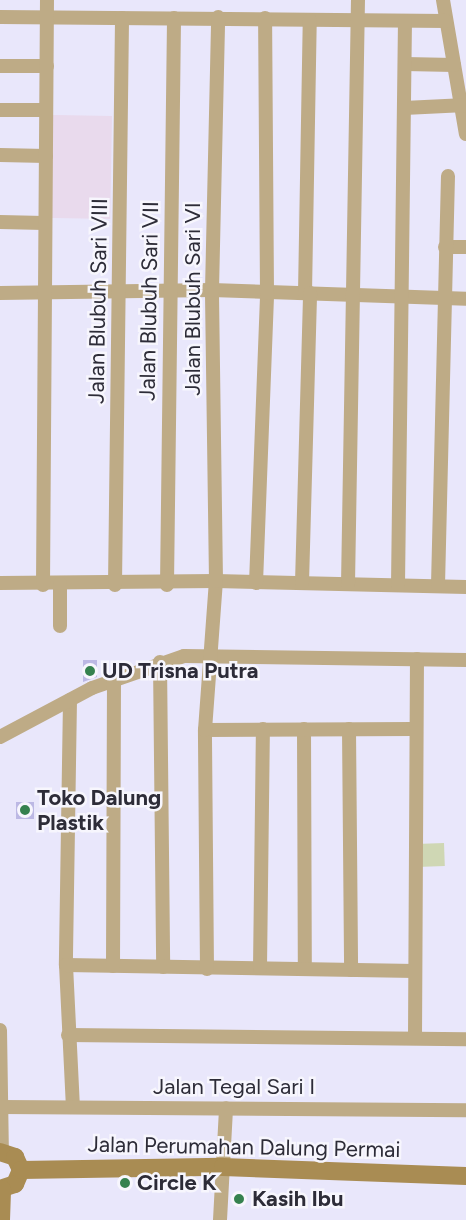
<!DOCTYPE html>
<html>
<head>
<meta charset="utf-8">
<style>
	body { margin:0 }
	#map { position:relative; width:466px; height:1220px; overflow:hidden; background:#e9e7fb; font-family:Figtree,sans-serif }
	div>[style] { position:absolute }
	.education>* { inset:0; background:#e9daed; transform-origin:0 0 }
	.green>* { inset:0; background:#cfd7b4; transform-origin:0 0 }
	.building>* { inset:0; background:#bcb8e4; transform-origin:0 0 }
	.street>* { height:14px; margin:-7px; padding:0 7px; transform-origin:7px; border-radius:7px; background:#beab86 }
	.secondary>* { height:18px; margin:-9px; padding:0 9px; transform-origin:9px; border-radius:9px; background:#a98c53 }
	.dots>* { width:16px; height:16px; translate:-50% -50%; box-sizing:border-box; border:3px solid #f7f6fd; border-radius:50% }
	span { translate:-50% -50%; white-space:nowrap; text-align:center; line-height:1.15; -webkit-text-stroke:5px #f7f6fd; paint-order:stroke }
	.street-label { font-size:22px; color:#2d2c38 }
	.poi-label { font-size:22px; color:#2d2c38; font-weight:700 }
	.left { translate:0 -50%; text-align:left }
</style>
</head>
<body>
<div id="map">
	<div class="education">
		<i style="left:112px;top:116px;width:103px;height:69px;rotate:91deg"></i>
	</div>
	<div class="green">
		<i style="left:444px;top:843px;width:23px;height:35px;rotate:88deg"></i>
	</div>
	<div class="building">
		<i style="clip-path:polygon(83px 660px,97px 660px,97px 677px,83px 682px)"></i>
		<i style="left:16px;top:802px;width:18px;height:17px"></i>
	</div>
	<div class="street">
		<i style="left:443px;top:0;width:136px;rotate:80.3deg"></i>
		<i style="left:0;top:17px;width:446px;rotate:0.5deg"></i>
		<i style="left:405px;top:64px;width:49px;rotate:1.2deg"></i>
		<i style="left:0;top:66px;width:47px"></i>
		<i style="left:404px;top:108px;width:62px;rotate:-2.8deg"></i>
		<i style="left:0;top:110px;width:46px"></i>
		<i style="left:0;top:155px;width:46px;rotate:1.2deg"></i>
		<i style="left:0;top:222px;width:44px;rotate:1.3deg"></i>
		<i style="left:445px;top:247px;width:21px"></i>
		<i style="left:0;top:293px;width:212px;rotate:-0.8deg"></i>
		<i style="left:212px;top:290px;width:254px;rotate:2deg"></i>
		<i style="left:305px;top:293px;width:273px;rotate:-89deg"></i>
		<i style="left:0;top:583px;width:216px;rotate:-0.5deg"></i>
		<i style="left:216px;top:581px;width:250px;rotate:1.4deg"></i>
		<i style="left:256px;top:583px;width:290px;rotate:-87.8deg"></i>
		<i style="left:267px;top:293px;width:275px;rotate:-90.4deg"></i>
		<i style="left:302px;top:583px;width:290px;rotate:-88.4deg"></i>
		<i style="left:60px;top:584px;width:42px;rotate:90deg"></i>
		<i style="left:348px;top:584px;width:584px;rotate:-89.02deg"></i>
		<i style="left:43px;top:585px;width:585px;rotate:-89.61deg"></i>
		<i style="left:115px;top:585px;width:567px;rotate:-89.29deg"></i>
		<i style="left:167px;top:585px;width:567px;rotate:-89.29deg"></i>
		<i style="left:398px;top:585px;width:564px;rotate:-89.29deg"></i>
		<i style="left:438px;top:585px;width:409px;rotate:-88.6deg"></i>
		<i style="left:160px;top:662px;width:305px;rotate:89.4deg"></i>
		<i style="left:70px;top:700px;width:265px;rotate:90.9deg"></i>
		<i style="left:66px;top:965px;width:142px;rotate:87.2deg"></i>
		<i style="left:304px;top:729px;width:240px;rotate:89.8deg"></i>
		<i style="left:349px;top:729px;width:241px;rotate:89.5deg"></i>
		<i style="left:205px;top:730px;width:209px;rotate:-0.3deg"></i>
		<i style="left:0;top:737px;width:104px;rotate:-28deg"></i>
		<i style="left:92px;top:688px;width:97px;rotate:-19.2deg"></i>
		<i style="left:184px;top:656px;width:282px;rotate:0.8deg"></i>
		<i style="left:66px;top:965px;width:349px;rotate:1deg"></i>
		<i style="left:113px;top:966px;width:286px;rotate:-89.8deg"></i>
		<i style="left:260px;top:968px;width:239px;rotate:-89.3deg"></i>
		<i style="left:207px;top:969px;width:239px;rotate:-90.5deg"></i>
		<i style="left:205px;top:730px;width:149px;rotate:-85.8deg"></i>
		<i style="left:216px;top:581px;width:291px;rotate:-90.8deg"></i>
		<i style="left:212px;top:290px;width:273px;rotate:-88.7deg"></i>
		<i style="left:0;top:1030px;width:121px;rotate:89.1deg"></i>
		<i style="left:68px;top:1035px;width:398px;rotate:0.6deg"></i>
		<i style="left:415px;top:1038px;width:379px;rotate:-89.7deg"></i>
		<i style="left:2px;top:1107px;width:464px;rotate:0.4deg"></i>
		<i style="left:220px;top:1220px;width:112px;rotate:-86.9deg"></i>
	</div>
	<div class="secondary">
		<i style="left:0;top:1152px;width:16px;rotate:18deg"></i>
		<i style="left:15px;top:1157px;width:14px;rotate:65deg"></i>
		<i style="left:21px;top:1170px;width:15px;rotate:113deg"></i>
		<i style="left:15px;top:1184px;width:16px;rotate:162deg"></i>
		<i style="left:21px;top:1170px;width:202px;rotate:-0.9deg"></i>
		<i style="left:223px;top:1167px;width:243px;rotate:2.1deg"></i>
		<i style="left:1px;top:1220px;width:31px;rotate:-88deg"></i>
	</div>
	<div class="dots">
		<i style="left:90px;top:671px;background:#35814f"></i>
		<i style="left:25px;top:810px;background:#35814f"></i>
		<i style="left:125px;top:1183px;background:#35814f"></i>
		<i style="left:239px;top:1199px;background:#35814f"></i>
	</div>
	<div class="street-label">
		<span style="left:193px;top:299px;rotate:-90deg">Jalan Blubuh Sari VI</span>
		<span style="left:98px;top:301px;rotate:-89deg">Jalan Blubuh Sari VIII</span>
		<span style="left:149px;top:301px;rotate:-89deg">Jalan Blubuh Sari VII</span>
		<span style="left:234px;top:1087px">Jalan Tegal Sari I</span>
		<span style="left:244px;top:1147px;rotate:1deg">Jalan Perumahan Dalung Permai</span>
	</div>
	<div class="poi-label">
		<span class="left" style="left:102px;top:671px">UD Trisna Putra</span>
		<span class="left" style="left:37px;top:810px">Toko Dalung<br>Plastik</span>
		<span class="left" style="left:137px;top:1183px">Circle K</span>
		<span class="left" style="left:252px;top:1199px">Kasih Ibu</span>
	</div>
</div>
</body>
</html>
